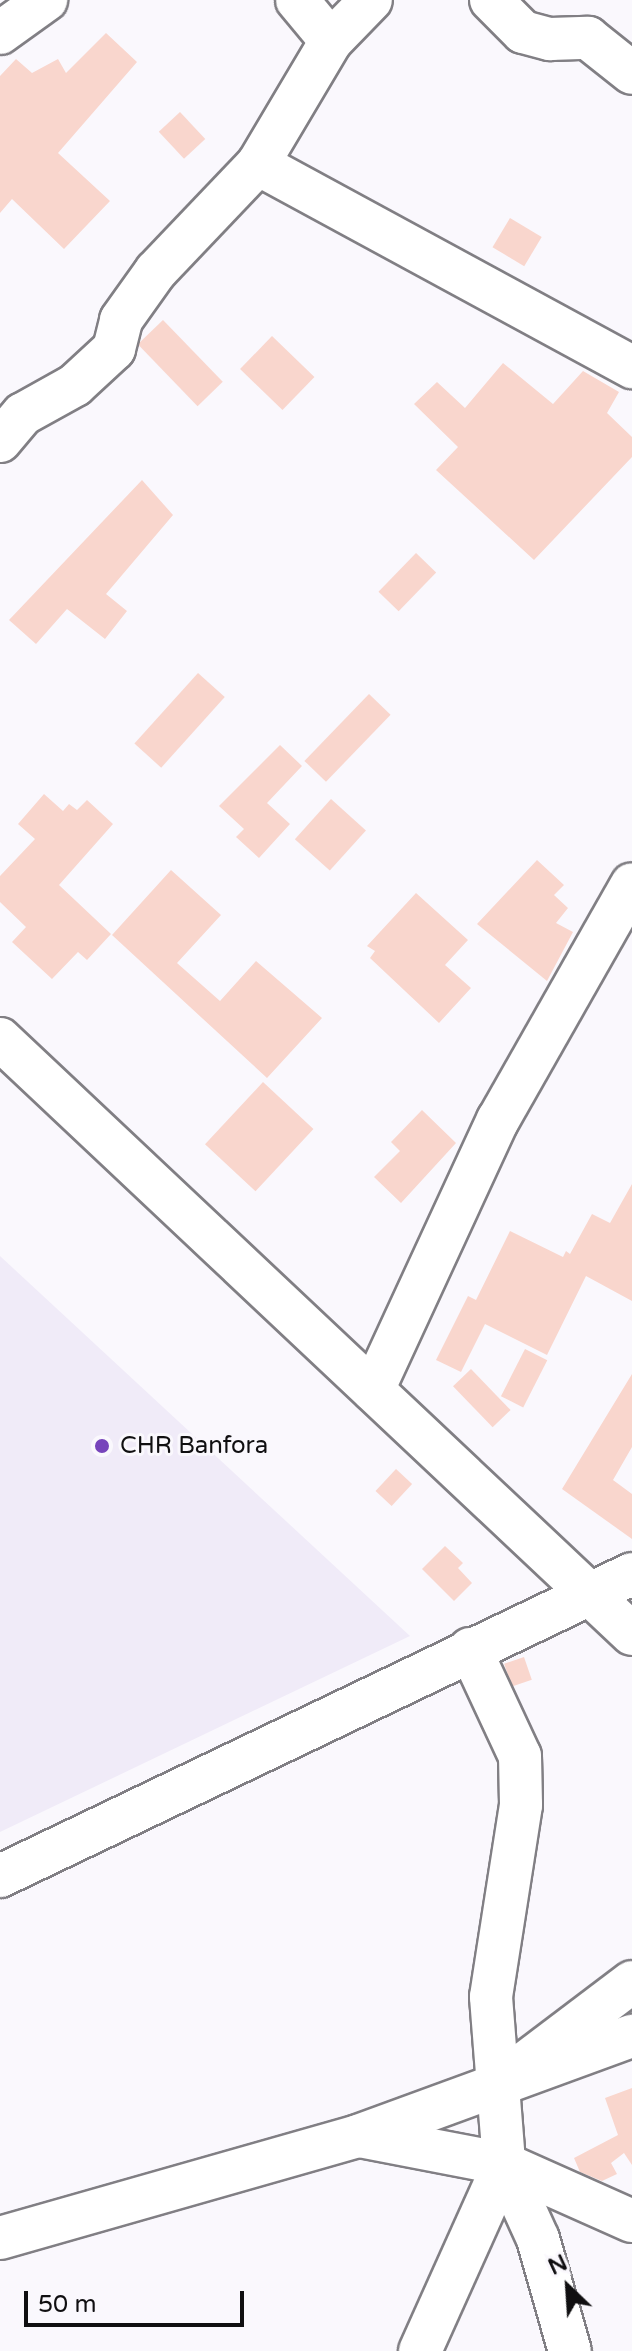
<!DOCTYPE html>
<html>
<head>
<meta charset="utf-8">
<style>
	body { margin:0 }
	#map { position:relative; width:632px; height:2351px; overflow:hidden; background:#faf8fd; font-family:"Varela Round",sans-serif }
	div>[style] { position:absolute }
	.built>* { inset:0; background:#f0ebf8 }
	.building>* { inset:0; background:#f9d6cd; transform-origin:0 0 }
	.roads { filter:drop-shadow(2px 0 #817f84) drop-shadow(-2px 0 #817f84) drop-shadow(0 2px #817f84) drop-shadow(0 -2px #817f84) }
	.minor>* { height:42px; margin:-21px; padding:0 21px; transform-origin:21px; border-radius:21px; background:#fff }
	.dots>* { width:22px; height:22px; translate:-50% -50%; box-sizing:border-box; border:4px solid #faf8fd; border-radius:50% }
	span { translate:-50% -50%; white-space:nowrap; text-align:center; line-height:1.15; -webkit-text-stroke:6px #faf8fd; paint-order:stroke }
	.poi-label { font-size:24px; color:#100f11 }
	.left { translate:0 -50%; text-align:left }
	.north { position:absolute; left:528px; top:2247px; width:80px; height:80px; -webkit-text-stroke:6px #faf8fd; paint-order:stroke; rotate:335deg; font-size:22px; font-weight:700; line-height:32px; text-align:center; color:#100f11 }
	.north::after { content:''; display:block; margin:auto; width:28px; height:36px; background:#100f11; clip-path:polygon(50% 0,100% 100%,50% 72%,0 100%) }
	.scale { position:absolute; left:24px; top:2291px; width:220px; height:36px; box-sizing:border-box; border:4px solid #100f11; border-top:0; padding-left:10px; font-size:24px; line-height:28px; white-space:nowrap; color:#100f11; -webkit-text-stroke:6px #faf8fd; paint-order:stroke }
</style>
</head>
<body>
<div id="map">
	<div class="built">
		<i style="clip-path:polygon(0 1256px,410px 1636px,0 1832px)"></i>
	</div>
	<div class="building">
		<i style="clip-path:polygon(106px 33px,137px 62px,58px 153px,110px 201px,64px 249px,12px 199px,0 213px,0 76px,16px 59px,32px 73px,58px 59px,66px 73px)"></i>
		<i style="left:180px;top:112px;width:37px;height:29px;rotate:47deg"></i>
		<i style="left:510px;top:218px;width:37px;height:34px;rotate:31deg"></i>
		<i style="left:163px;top:320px;width:86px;height:35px;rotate:46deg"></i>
		<i style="left:272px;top:336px;width:59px;height:46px;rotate:44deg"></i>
		<i style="clip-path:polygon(503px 363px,553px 404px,583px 371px,619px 392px,607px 413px,632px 437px,632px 457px,534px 560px,436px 470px,458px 447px,414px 404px,437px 382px,465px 408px)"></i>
		<i style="clip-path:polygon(142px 480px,173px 515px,106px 594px,127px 611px,105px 639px,67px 609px,36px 644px,9px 620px)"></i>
		<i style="left:416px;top:553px;width:28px;height:54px;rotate:44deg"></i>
		<i style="left:198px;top:673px;width:36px;height:95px;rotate:42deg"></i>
		<i style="left:369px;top:694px;width:30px;height:93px;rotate:44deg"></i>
		<i style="clip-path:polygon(280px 745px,302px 766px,267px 803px,290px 824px,259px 858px,236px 837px,244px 829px,219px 806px)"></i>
		<i style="clip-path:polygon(44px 794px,63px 811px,69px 804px,77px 810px,87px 800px,113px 824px,59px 885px,111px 934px,87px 960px,78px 952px,52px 979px,12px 942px,26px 927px,0 902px,0 876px,35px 839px,18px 824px)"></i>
		<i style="left:331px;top:799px;width:47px;height:54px;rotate:42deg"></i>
		<i style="clip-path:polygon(537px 860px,564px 885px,554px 895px,568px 908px,556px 923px,573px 932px,547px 981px,477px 924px)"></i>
		<i style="clip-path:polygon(171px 870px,221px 915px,177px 963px,220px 1001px,256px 961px,322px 1018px,267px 1078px,112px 935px)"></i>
		<i style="clip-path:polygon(416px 893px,468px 940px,445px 965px,471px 988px,439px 1023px,370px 958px,375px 951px,367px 946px)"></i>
		<i style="left:263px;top:1082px;width:69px;height:85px;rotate:43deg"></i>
		<i style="clip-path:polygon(422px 1110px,456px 1143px,401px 1203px,374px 1177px,400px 1151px,391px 1142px)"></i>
		<i style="clip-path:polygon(632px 1184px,632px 1301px,586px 1276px,547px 1355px,485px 1324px,461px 1372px,436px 1360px,468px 1296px,476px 1300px,510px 1231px,563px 1257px,566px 1251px,570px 1254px,592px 1214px,610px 1223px)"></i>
		<i style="left:525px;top:1349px;width:25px;height:53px;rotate:27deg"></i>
		<i style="left:471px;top:1369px;width:57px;height:25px;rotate:46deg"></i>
		<i style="clip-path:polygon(632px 1374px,632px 1447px,613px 1480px,632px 1494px,632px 1539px,562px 1489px)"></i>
		<i style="left:396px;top:1469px;width:22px;height:30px;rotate:43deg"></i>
		<i style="clip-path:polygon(445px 1546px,463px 1563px,458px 1568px,472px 1583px,454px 1601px,422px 1569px)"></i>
		<i style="left:524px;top:1657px;width:24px;height:21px;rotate:71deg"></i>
		<i style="clip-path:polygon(632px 2088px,632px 2165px,624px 2153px,611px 2163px,617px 2174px,602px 2181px,580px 2172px,574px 2158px,618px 2135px,605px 2098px)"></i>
	</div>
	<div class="roads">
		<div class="minor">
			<i style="left:297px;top:0;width:53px;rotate:50.3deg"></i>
			<i style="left:491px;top:0;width:45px;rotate:45deg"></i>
			<i style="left:523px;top:32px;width:28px;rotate:15deg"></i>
			<i style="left:550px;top:39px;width:38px;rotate:-2deg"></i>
			<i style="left:588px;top:38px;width:56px;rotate:38.5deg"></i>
			<i style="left:0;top:33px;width:57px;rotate:-35.7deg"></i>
			<i style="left:258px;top:164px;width:426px;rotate:28.5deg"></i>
			<i style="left:0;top:441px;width:35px;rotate:-50deg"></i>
			<i style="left:23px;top:414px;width:60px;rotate:-29.1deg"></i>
			<i style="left:75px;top:385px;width:53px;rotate:-42.7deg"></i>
			<i style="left:114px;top:349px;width:30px;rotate:-76deg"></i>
			<i style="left:121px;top:320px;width:60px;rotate:-54.5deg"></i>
			<i style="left:156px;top:271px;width:148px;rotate:-46.4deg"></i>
			<i style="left:258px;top:164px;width:143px;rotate:-59.3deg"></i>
			<i style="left:331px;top:41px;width:57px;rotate:-45.7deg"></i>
			<i style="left:0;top:1039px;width:868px;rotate:43.27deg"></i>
			<i style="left:373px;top:1390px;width:298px;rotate:-65.2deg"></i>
			<i style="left:498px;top:1120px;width:271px;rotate:-60.4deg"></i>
			<i style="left:470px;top:1649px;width:118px;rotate:65deg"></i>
			<i style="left:520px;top:1756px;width:49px;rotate:88.8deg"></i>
			<i style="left:521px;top:1805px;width:194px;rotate:98.9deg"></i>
			<i style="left:491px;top:1997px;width:168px;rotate:85.5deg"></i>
			<i style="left:504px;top:2164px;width:82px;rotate:65.6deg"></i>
			<i style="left:538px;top:2239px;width:116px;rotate:74.1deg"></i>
			<i style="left:0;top:1876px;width:700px;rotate:-25.54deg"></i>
			<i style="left:525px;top:2063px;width:134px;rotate:-37.1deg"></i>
			<i style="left:359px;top:2136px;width:148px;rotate:10.9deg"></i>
			<i style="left:504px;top:2164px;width:140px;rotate:24deg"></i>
			<i style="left:0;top:2238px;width:372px;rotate:-15.9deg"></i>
			<i style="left:358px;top:2136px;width:292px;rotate:-20.1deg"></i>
			<i style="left:420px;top:2351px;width:205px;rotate:-65.8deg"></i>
		</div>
	</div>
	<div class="dots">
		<i style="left:102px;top:1446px;background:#74b"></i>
	</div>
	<div class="poi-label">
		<span class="left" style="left:120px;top:1446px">CHR Banfora</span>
	</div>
	<div class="north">N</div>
	<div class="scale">50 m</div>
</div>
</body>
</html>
